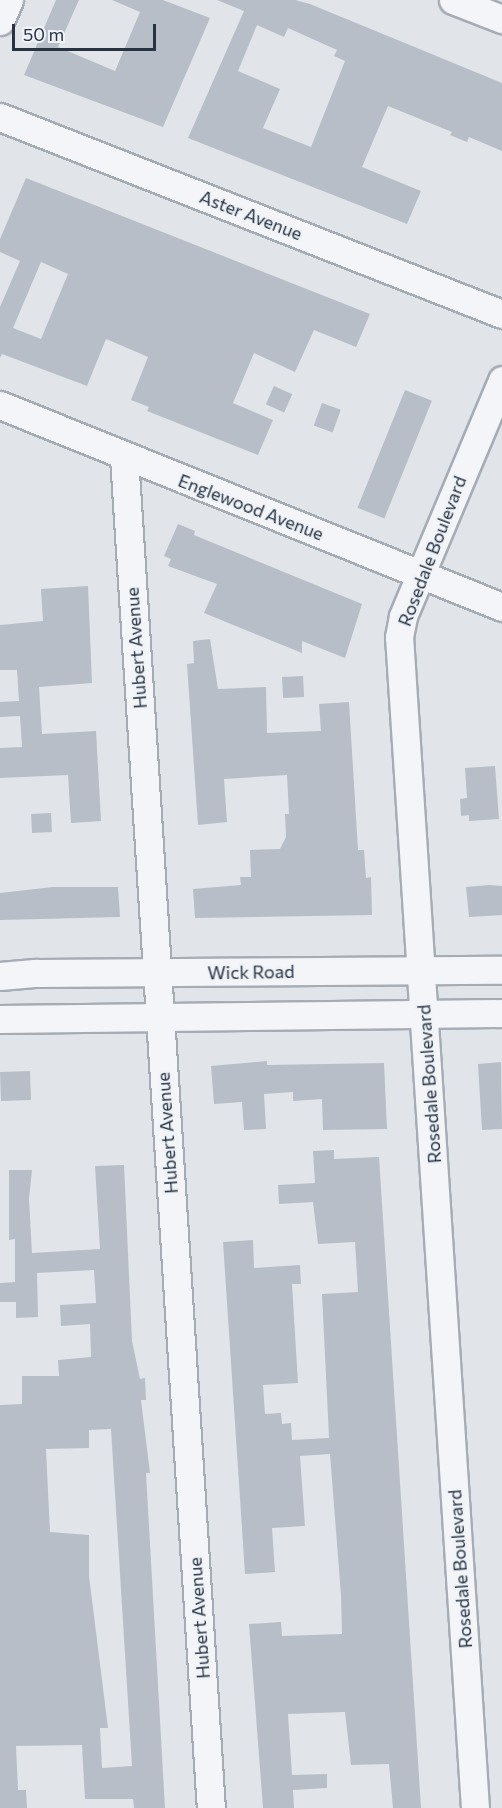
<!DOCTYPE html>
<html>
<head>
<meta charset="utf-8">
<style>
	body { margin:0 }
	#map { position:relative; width:502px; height:1808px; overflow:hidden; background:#e1e5ea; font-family:Commissioner,sans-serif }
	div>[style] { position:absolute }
	.building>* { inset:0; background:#b8bec7; transform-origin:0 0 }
	.roads { filter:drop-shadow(2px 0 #a6acb4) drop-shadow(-2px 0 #a6acb4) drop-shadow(0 2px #a6acb4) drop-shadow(0 -2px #a6acb4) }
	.minor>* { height:27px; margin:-13.5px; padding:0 13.5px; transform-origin:13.5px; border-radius:13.5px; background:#f4f5f8 }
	span { translate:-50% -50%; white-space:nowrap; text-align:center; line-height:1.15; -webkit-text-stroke:5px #f0f3f7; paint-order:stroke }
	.street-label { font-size:18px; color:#283342 }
	.scale { position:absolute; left:12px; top:24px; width:144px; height:27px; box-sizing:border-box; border:3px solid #283342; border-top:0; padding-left:8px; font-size:18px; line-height:21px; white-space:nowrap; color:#283342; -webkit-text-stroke:4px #f0f3f7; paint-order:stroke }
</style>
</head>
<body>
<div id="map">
	<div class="building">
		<i style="clip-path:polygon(56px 0,79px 0,58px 47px,115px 71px,140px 12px,112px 0,163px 0,210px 18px,163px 127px,24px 75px)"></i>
		<i style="clip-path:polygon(evenodd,217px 0,295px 0,310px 4px,502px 83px,502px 151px,469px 137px,467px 142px,450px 135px,452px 132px,388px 106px,362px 167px,421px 191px,407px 224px,188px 138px,244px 11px,217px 0,257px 25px,284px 37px,288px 28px,337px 50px,334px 56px,345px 61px,311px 147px,263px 128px,280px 89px,238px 71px,257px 25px)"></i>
		<i style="clip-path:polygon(evenodd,26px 178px,370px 314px,356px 347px,314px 330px,295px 372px,254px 353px,233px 403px,273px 420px,258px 455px,147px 411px,149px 407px,131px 400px,148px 357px,111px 341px,106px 339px,87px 386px,2px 354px,0 358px,0 307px,20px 261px,0 252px,0 239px,26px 178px,41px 262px,68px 274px,41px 339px,13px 328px,41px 262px)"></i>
		<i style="left:274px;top:386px;width:20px;height:20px;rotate:24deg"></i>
		<i style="left:405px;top:390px;width:29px;height:127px;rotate:22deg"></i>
		<i style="left:322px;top:403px;width:20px;height:24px;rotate:20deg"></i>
		<i style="clip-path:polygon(178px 524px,195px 531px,194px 535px,362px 604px,345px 658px,302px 641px,302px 653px,204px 613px,217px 584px,168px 566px,171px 559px,164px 556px)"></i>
		<i style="clip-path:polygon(88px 586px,92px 683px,39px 687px,42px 734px,96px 731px,101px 821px,71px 823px,68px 775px,0 778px,0 748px,22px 747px,20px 716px,0 717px,0 702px,19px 701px,17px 670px,0 670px,0 625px,43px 621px,41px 589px)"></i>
		<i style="clip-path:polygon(210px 639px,218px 689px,266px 687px,267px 733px,321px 731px,319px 704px,349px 702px,358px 850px,364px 850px,366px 878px,371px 877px,372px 915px,195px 918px,193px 889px,241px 885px,240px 877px,251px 877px,250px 850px,280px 849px,286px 837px,285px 814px,289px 814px,287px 775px,224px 779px,227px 822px,198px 825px,187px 664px,194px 663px,193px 641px)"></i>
		<i style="left:303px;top:676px;width:21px;height:21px;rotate:87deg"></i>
		<i style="clip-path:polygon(495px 766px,499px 819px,469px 821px,469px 815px,461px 816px,460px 799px,467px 798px,465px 768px)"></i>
		<i style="left:51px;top:813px;width:19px;height:20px;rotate:87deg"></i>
		<i style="clip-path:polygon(489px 885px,502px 886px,502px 915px,469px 917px,466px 887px)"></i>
		<i style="clip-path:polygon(53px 887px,118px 887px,120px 917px,0 920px,0 893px)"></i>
		<i style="clip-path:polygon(267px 1061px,267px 1065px,384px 1063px,387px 1129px,323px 1130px,322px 1099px,293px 1101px,293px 1092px,264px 1094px,266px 1129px,244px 1130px,242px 1102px,214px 1104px,211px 1066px)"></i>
		<i style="clip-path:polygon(501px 1062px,502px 1129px,482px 1130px,478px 1064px)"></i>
		<i style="left:30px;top:1071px;width:29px;height:30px;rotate:88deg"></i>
		<i style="clip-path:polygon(334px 1150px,334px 1159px,379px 1157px,421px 1808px,393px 1808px,389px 1764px,351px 1765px,345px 1712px,288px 1714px,292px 1775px,327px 1774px,327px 1788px,293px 1790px,294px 1808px,263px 1808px,249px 1624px,281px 1622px,282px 1636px,342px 1634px,341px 1595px,330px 1454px,300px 1456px,305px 1526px,272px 1528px,275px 1572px,245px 1574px,223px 1242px,253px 1240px,254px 1268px,300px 1265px,301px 1284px,292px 1284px,298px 1383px,263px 1385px,265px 1414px,281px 1413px,282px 1424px,291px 1423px,292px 1440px,329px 1438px,322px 1294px,358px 1292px,355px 1242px,318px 1244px,313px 1202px,279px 1204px,278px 1185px,315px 1183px,313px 1151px)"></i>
		<i style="clip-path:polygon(evenodd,124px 1165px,132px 1341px,140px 1379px,145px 1378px,146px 1400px,141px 1400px,150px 1473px,146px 1473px,165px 1808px,134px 1808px,133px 1799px,85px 1799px,82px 1745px,16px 1746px,18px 1790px,26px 1790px,27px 1808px,0 1808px,0 1405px,22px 1404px,22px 1376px,59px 1376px,58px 1360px,91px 1357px,90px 1324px,61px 1326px,60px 1305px,96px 1303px,94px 1270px,37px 1273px,38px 1317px,16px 1318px,16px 1302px,0 1302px,0 1283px,15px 1282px,15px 1239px,9px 1240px,9px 1170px,32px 1170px,29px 1199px,32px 1253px,100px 1249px,95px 1166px,124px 1165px,111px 1429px,132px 1766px,102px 1768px,100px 1728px,108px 1728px,89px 1576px,89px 1535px,50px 1532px,46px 1449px,89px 1448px,89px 1430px,111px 1429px)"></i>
	</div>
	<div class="roads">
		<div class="minor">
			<i style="left:453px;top:0;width:53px;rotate:21.2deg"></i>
			<i style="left:0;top:21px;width:23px;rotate:-67deg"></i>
			<i style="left:0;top:117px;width:539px;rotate:21.43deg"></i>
			<i style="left:0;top:405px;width:541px;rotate:21.92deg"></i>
			<i style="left:124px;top:457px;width:1354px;rotate:86.32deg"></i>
			<i style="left:0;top:976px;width:37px;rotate:-5deg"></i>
			<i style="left:37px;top:973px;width:465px;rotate:-0.4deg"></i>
			<i style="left:0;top:1019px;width:502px;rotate:-0.68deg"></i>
			<i style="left:475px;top:1808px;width:1173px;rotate:-93.71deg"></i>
			<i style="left:399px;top:637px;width:21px;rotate:-79deg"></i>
			<i style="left:403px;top:616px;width:256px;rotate:-67.2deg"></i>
		</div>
	</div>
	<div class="street-label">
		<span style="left:251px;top:215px;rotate:21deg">Aster Avenue</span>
		<span style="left:251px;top:507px;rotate:21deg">Englewood Avenue</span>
		<span style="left:432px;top:551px;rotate:-69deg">Rosedale Boulevard</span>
		<span style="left:136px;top:648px;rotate:-94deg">Hubert Avenue</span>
		<span style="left:251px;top:972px;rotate:-1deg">Wick Road</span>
		<span style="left:429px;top:1084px;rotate:-94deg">Rosedale Boulevard</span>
		<span style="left:167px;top:1133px;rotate:-94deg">Hubert Avenue</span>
		<span style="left:460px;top:1569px;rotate:-94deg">Rosedale Boulevard</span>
		<span style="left:199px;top:1618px;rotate:-94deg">Hubert Avenue</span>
	</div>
	<div class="scale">50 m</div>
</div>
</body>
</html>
